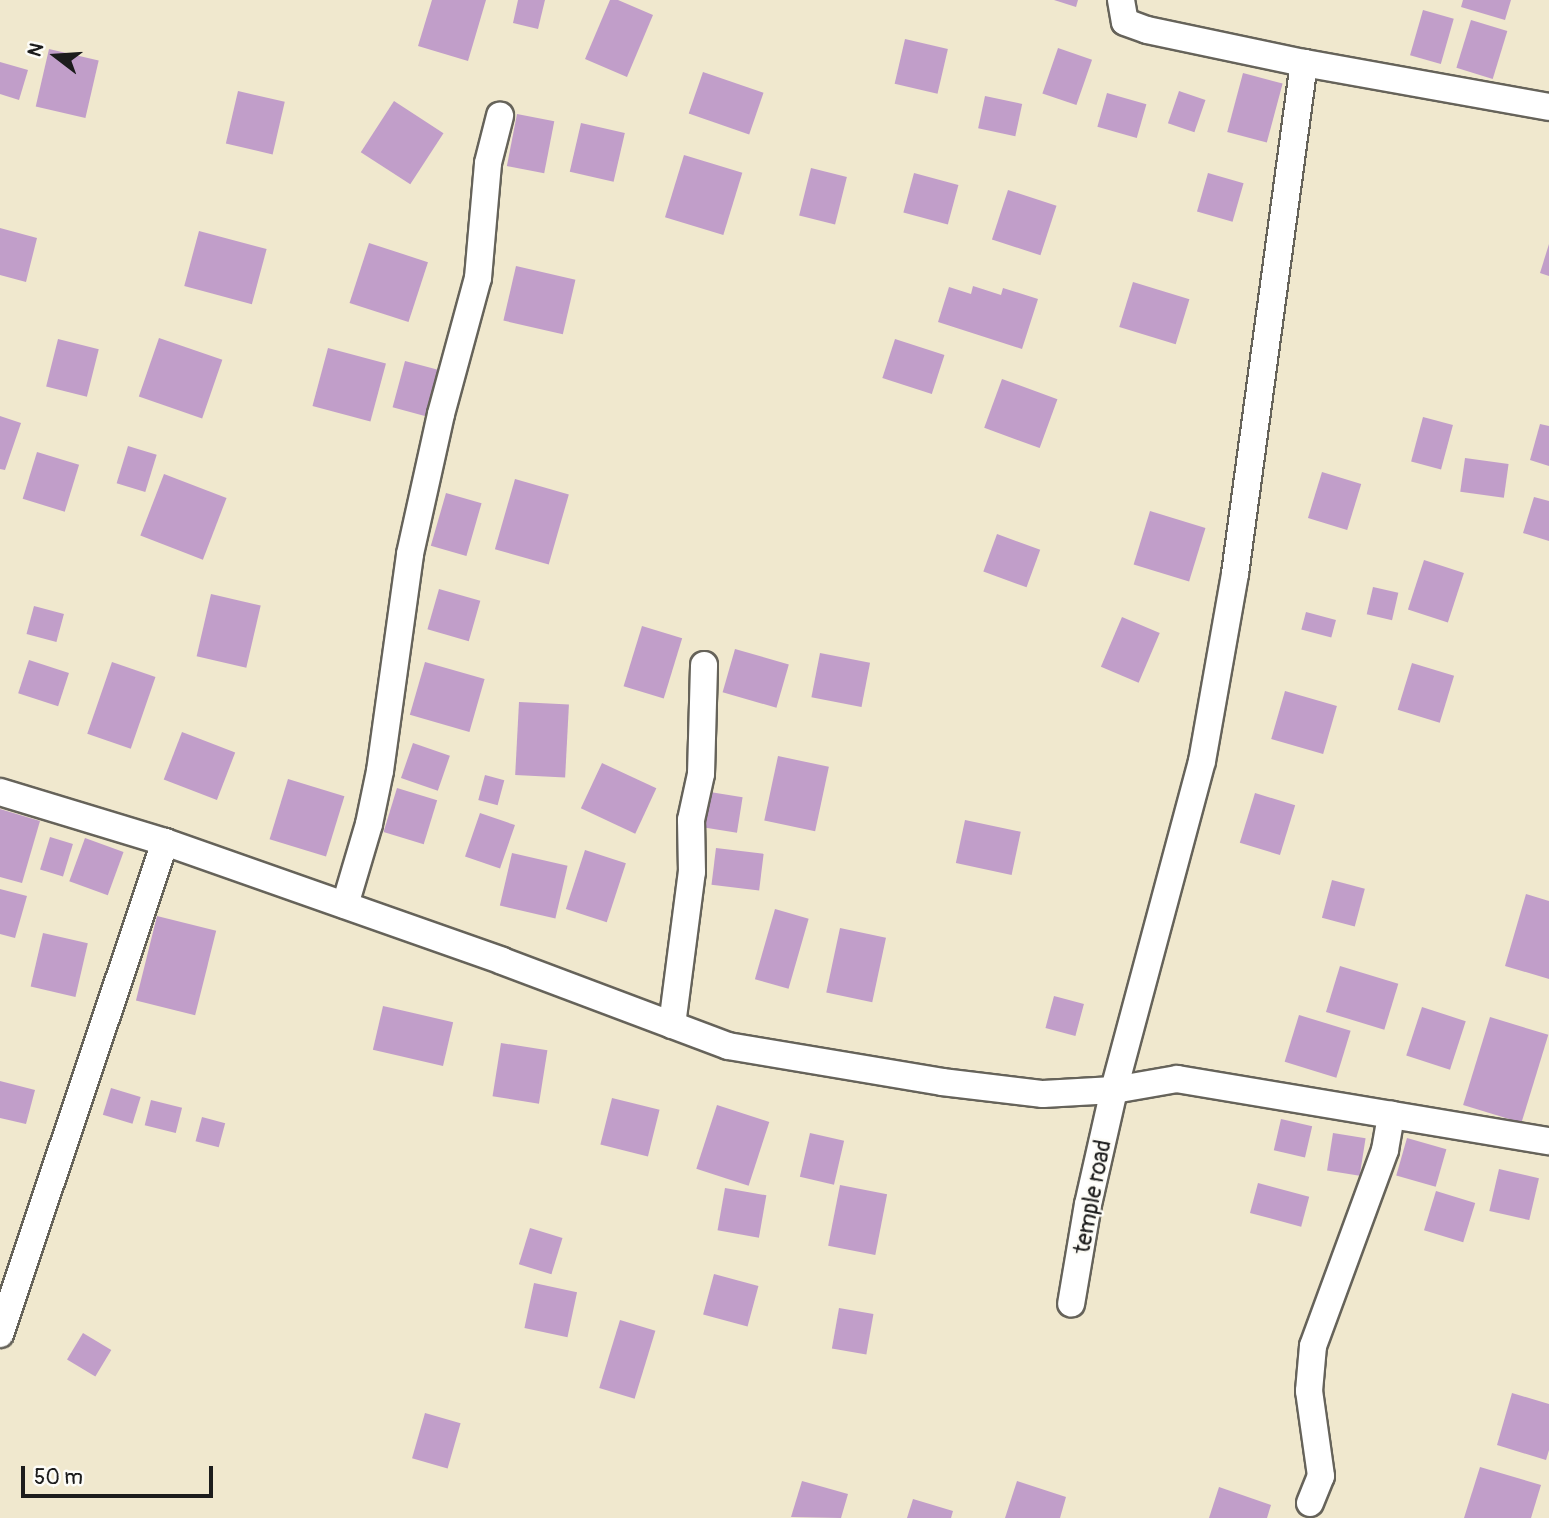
<!DOCTYPE html>
<html>
<head>
<meta charset="utf-8">
<style>
	body { margin:0 }
	#map { position:relative; width:1549px; height:1518px; overflow:hidden; background:#f0e8ce; font-family:Pangolin,sans-serif }
	div>[style] { position:absolute }
	.building>* { inset:0; background:#c19ec9; transform-origin:0 0 }
	.roads { filter:drop-shadow(2px 0 #66635a) drop-shadow(-2px 0 #66635a) drop-shadow(0 2px #66635a) drop-shadow(0 -2px #66635a) }
	.minor>* { height:26px; margin:-13px; padding:0 13px; transform-origin:13px; border-radius:13px; background:#fff }
	span { translate:-50% -50%; white-space:nowrap; text-align:center; line-height:1.15; -webkit-text-stroke:5px #fdfcf7; paint-order:stroke }
	.street-label { font-size:23px; color:#1c1c1c }
	.north { position:absolute; left:21px; top:21px; width:70px; height:70px; -webkit-text-stroke:5px #fdfcf7; paint-order:stroke; rotate:287deg; font-size:19px; font-weight:700; line-height:28px; text-align:center; color:#1c1c1c }
	.north::after { content:''; display:block; margin:auto; width:24px; height:32px; background:#1c1c1c; clip-path:polygon(50% 0,100% 100%,50% 72%,0 100%) }
	.scale { position:absolute; left:21px; top:1466px; width:192px; height:32px; box-sizing:border-box; border:4px solid #1c1c1c; border-top:0; padding-left:9px; font-size:21px; line-height:24px; white-space:nowrap; color:#1c1c1c; -webkit-text-stroke:5px #fdfcf7; paint-order:stroke }
</style>
</head>
<body>
<div id="map">
	<div class="building">
		<i style="clip-path:polygon(432px 0,486px 0,468px 61px,418px 46px)"></i>
		<i style="clip-path:polygon(518px 0,545px 0,538px 29px,513px 23px)"></i>
		<i style="clip-path:polygon(610px 0,618px 0,653px 15px,627px 77px,585px 59px)"></i>
		<i style="clip-path:polygon(1054px 0,1078px 0,1076px 7px)"></i>
		<i style="clip-path:polygon(1463px 0,1511px 0,1505px 20px,1461px 7px)"></i>
		<i style="left:1423px;top:10px;width:32px;height:47px;rotate:16deg"></i>
		<i style="left:1471px;top:20px;width:38px;height:50px;rotate:17deg"></i>
		<i style="left:905px;top:39px;width:44px;height:46px;rotate:13deg"></i>
		<i style="left:1058px;top:48px;width:36px;height:48px;rotate:19deg"></i>
		<i style="left:49px;top:49px;width:51px;height:59px;rotate:13deg"></i>
		<i style="clip-path:polygon(0 62px,28px 70px,19px 100px,0 94px)"></i>
		<i style="left:703px;top:72px;width:64px;height:44px;rotate:19deg"></i>
		<i style="left:1243px;top:73px;width:41px;height:61px;rotate:15deg"></i>
		<i style="left:238px;top:91px;width:48px;height:54px;rotate:13deg"></i>
		<i style="left:1179px;top:91px;width:28px;height:34px;rotate:19deg"></i>
		<i style="left:1107px;top:93px;width:41px;height:35px;rotate:16deg"></i>
		<i style="left:985px;top:96px;width:38px;height:33px;rotate:12deg"></i>
		<i style="left:394px;top:101px;width:59px;height:61px;rotate:33deg"></i>
		<i style="left:517px;top:114px;width:38px;height:53px;rotate:11deg"></i>
		<i style="left:581px;top:123px;width:45px;height:50px;rotate:13deg"></i>
		<i style="left:684px;top:155px;width:61px;height:65px;rotate:17deg"></i>
		<i style="left:811px;top:168px;width:37px;height:49px;rotate:14deg"></i>
		<i style="left:914px;top:173px;width:46px;height:41px;rotate:15deg"></i>
		<i style="left:1208px;top:173px;width:37px;height:40px;rotate:16deg"></i>
		<i style="left:1008px;top:190px;width:51px;height:52px;rotate:18deg"></i>
		<i style="clip-path:polygon(0 228px,37px 238px,26px 282px,0 275px)"></i>
		<i style="left:199px;top:231px;width:70px;height:57px;rotate:15deg"></i>
		<i style="left:369px;top:243px;width:62px;height:63px;rotate:18deg"></i>
		<i style="clip-path:polygon(1549px 244px,1549px 276px,1540px 273px)"></i>
		<i style="left:516px;top:266px;width:61px;height:56px;rotate:13deg"></i>
		<i style="left:1133px;top:282px;width:59px;height:47px;rotate:17deg"></i>
		<i style="clip-path:polygon(973px 286px,1001px 295px,1003px 288px,1038px 299px,1022px 349px,938px 322px,949px 287px,971px 294px)"></i>
		<i style="left:159px;top:338px;width:67px;height:62px;rotate:19deg"></i>
		<i style="left:58px;top:339px;width:42px;height:49px;rotate:14deg"></i>
		<i style="left:895px;top:339px;width:52px;height:41px;rotate:18deg"></i>
		<i style="left:328px;top:348px;width:60px;height:60px;rotate:15deg"></i>
		<i style="left:405px;top:361px;width:41px;height:48px;rotate:15deg"></i>
		<i style="left:1002px;top:379px;width:59px;height:52px;rotate:20deg"></i>
		<i style="clip-path:polygon(0 416px,21px 423px,5px 470px,0 469px)"></i>
		<i style="left:1423px;top:417px;width:31px;height:46px;rotate:15deg"></i>
		<i style="clip-path:polygon(1540px 424px,1549px 426px,1549px 466px,1530px 460px)"></i>
		<i style="left:128px;top:446px;width:30px;height:39px;rotate:17deg"></i>
		<i style="left:37px;top:452px;width:44px;height:49px;rotate:17deg"></i>
		<i style="left:1465px;top:458px;width:44px;height:34px;rotate:8deg"></i>
		<i style="left:1322px;top:472px;width:41px;height:48px;rotate:17deg"></i>
		<i style="left:164px;top:474px;width:67px;height:66px;rotate:21deg"></i>
		<i style="left:515px;top:479px;width:56px;height:73px;rotate:16deg"></i>
		<i style="left:446px;top:493px;width:37px;height:55px;rotate:16deg"></i>
		<i style="clip-path:polygon(1534px 497px,1549px 501px,1549px 541px,1523px 533px)"></i>
		<i style="left:1150px;top:511px;width:58px;height:56px;rotate:17deg"></i>
		<i style="left:997px;top:534px;width:46px;height:40px;rotate:20deg"></i>
		<i style="left:1424px;top:560px;width:42px;height:52px;rotate:18deg"></i>
		<i style="left:1373px;top:587px;width:26px;height:28px;rotate:13deg"></i>
		<i style="left:439px;top:589px;width:43px;height:42px;rotate:16deg"></i>
		<i style="left:211px;top:594px;width:51px;height:64px;rotate:13deg"></i>
		<i style="left:34px;top:606px;width:31px;height:29px;rotate:15deg"></i>
		<i style="left:1306px;top:612px;width:31px;height:18px;rotate:15deg"></i>
		<i style="left:1122px;top:617px;width:41px;height:54px;rotate:23deg"></i>
		<i style="left:642px;top:626px;width:42px;height:63px;rotate:17deg"></i>
		<i style="left:735px;top:649px;width:56px;height:45px;rotate:16deg"></i>
		<i style="left:820px;top:653px;width:51px;height:45px;rotate:11deg"></i>
		<i style="left:29px;top:660px;width:42px;height:35px;rotate:18deg"></i>
		<i style="left:112px;top:662px;width:46px;height:76px;rotate:19deg"></i>
		<i style="left:425px;top:662px;width:62px;height:55px;rotate:16deg"></i>
		<i style="left:1412px;top:663px;width:44px;height:49px;rotate:17deg"></i>
		<i style="left:1285px;top:691px;width:54px;height:50px;rotate:16deg"></i>
		<i style="left:519px;top:702px;width:50px;height:73px;rotate:3deg"></i>
		<i style="left:182px;top:732px;width:57px;height:51px;rotate:21deg"></i>
		<i style="left:413px;top:743px;width:39px;height:37px;rotate:19deg"></i>
		<i style="left:778px;top:756px;width:52px;height:66px;rotate:12deg"></i>
		<i style="left:602px;top:763px;width:60px;height:50px;rotate:25deg"></i>
		<i style="left:485px;top:775px;width:20px;height:26px;rotate:15deg"></i>
		<i style="left:288px;top:779px;width:59px;height:63px;rotate:17deg"></i>
		<i style="left:397px;top:788px;width:42px;height:46px;rotate:17deg"></i>
		<i style="left:710px;top:792px;width:33px;height:36px;rotate:9deg"></i>
		<i style="left:1255px;top:793px;width:42px;height:52px;rotate:17deg"></i>
		<i style="clip-path:polygon(0 809px,40px 821px,22px 883px,0 877px)"></i>
		<i style="left:480px;top:813px;width:37px;height:46px;rotate:19deg"></i>
		<i style="left:965px;top:820px;width:57px;height:44px;rotate:12deg"></i>
		<i style="left:50px;top:837px;width:24px;height:34px;rotate:17deg"></i>
		<i style="left:85px;top:838px;width:41px;height:46px;rotate:20deg"></i>
		<i style="left:716px;top:848px;width:48px;height:37px;rotate:7deg"></i>
		<i style="left:585px;top:850px;width:43px;height:62px;rotate:18deg"></i>
		<i style="left:512px;top:853px;width:57px;height:54px;rotate:13deg"></i>
		<i style="left:1332px;top:880px;width:34px;height:39px;rotate:15deg"></i>
		<i style="clip-path:polygon(0 889px,27px 896px,15px 938px,0 934px)"></i>
		<i style="clip-path:polygon(1526px 894px,1549px 901px,1549px 979px,1505px 966px)"></i>
		<i style="left:775px;top:909px;width:35px;height:73px;rotate:16deg"></i>
		<i style="left:157px;top:916px;width:61px;height:87px;rotate:14deg"></i>
		<i style="left:840px;top:928px;width:47px;height:66px;rotate:12deg"></i>
		<i style="left:43px;top:933px;width:46px;height:55px;rotate:13deg"></i>
		<i style="left:1340px;top:966px;width:61px;height:48px;rotate:17deg"></i>
		<i style="left:1054px;top:996px;width:31px;height:33px;rotate:15deg"></i>
		<i style="left:383px;top:1006px;width:72px;height:45px;rotate:13deg"></i>
		<i style="left:1422px;top:1007px;width:46px;height:51px;rotate:18deg"></i>
		<i style="left:1299px;top:1015px;width:54px;height:49px;rotate:17deg"></i>
		<i style="left:1490px;top:1017px;width:61px;height:92px;rotate:17deg"></i>
		<i style="left:501px;top:1043px;width:47px;height:54px;rotate:9deg"></i>
		<i style="clip-path:polygon(0 1081px,35px 1090px,26px 1124px,0 1118px)"></i>
		<i style="left:111px;top:1088px;width:31px;height:28px;rotate:17deg"></i>
		<i style="left:612px;top:1098px;width:49px;height:48px;rotate:14deg"></i>
		<i style="left:151px;top:1100px;width:32px;height:26px;rotate:14deg"></i>
		<i style="left:717px;top:1105px;width:55px;height:67px;rotate:18deg"></i>
		<i style="left:202px;top:1117px;width:24px;height:25px;rotate:15deg"></i>
		<i style="left:1281px;top:1119px;width:32px;height:32px;rotate:13deg"></i>
		<i style="left:810px;top:1133px;width:35px;height:45px;rotate:13deg"></i>
		<i style="left:1333px;top:1133px;width:33px;height:38px;rotate:9deg"></i>
		<i style="left:1407px;top:1138px;width:41px;height:39px;rotate:16deg"></i>
		<i style="left:1499px;top:1169px;width:41px;height:43px;rotate:13deg"></i>
		<i style="left:1258px;top:1183px;width:53px;height:31px;rotate:15deg"></i>
		<i style="left:840px;top:1185px;width:48px;height:62px;rotate:11deg"></i>
		<i style="left:725px;top:1188px;width:42px;height:43px;rotate:10deg"></i>
		<i style="left:1436px;top:1191px;width:41px;height:41px;rotate:17deg"></i>
		<i style="left:530px;top:1228px;width:34px;height:38px;rotate:17deg"></i>
		<i style="left:714px;top:1274px;width:46px;height:42px;rotate:15deg"></i>
		<i style="left:534px;top:1283px;width:44px;height:46px;rotate:12deg"></i>
		<i style="left:839px;top:1308px;width:35px;height:41px;rotate:10deg"></i>
		<i style="left:620px;top:1320px;width:37px;height:71px;rotate:17deg"></i>
		<i style="left:83px;top:1333px;width:33px;height:31px;rotate:31deg"></i>
		<i style="clip-path:polygon(1512px 1393px,1549px 1404px,1549px 1450px,1546px 1460px,1497px 1445px)"></i>
		<i style="left:425px;top:1413px;width:37px;height:47px;rotate:16deg"></i>
		<i style="clip-path:polygon(1480px 1467px,1541px 1485px,1531px 1518px,1464px 1518px)"></i>
		<i style="clip-path:polygon(802px 1481px,848px 1494px,841px 1518px,791px 1517px)"></i>
		<i style="clip-path:polygon(1017px 1481px,1066px 1497px,1060px 1518px,1005px 1518px)"></i>
		<i style="clip-path:polygon(1219px 1487px,1271px 1505px,1267px 1518px,1209px 1518px)"></i>
		<i style="clip-path:polygon(913px 1499px,953px 1511px,951px 1518px,907px 1518px)"></i>
	</div>
	<div class="roads">
		<div class="minor">
			<i style="left:1121px;top:0;width:22px;rotate:80deg"></i>
			<i style="left:1125px;top:22px;width:23px;rotate:20deg"></i>
			<i style="left:1147px;top:30px;width:160px;rotate:11.9deg"></i>
			<i style="left:1549px;top:107px;width:249px;rotate:-169.8deg"></i>
			<i style="left:1304px;top:63px;width:516px;rotate:97.69deg"></i>
			<i style="left:1235px;top:574px;width:190px;rotate:100deg"></i>
			<i style="left:1202px;top:761px;width:341px;rotate:105deg"></i>
			<i style="left:1114px;top:1090px;width:64px;rotate:-9.9deg"></i>
			<i style="left:1177px;top:1079px;width:377px;rotate:9.5deg"></i>
			<i style="left:0;top:792px;width:172px;rotate:16.9deg"></i>
			<i style="left:165px;top:842px;width:357px;rotate:19.4deg"></i>
			<i style="left:502px;top:961px;width:241px;rotate:20.6deg"></i>
			<i style="left:728px;top:1046px;width:217px;rotate:9.5deg"></i>
			<i style="left:942px;top:1082px;width:102px;rotate:6.8deg"></i>
			<i style="left:1043px;top:1094px;width:71px;rotate:-3.2deg"></i>
			<i style="left:1114px;top:1090px;width:117px;rotate:102.8deg"></i>
			<i style="left:1088px;top:1204px;width:101px;rotate:99.6deg"></i>
			<i style="left:345px;top:905px;width:84px;rotate:-73.5deg"></i>
			<i style="left:369px;top:824px;width:54px;rotate:-78.3deg"></i>
			<i style="left:380px;top:771px;width:219px;rotate:-82.1deg"></i>
			<i style="left:410px;top:554px;width:143px;rotate:-77.5deg"></i>
			<i style="left:441px;top:414px;width:141px;rotate:-74.8deg"></i>
			<i style="left:478px;top:278px;width:115px;rotate:-85deg"></i>
			<i style="left:488px;top:163px;width:49px;rotate:-75.7deg"></i>
			<i style="left:672px;top:1025px;width:154px;rotate:-82.6deg"></i>
			<i style="left:692px;top:872px;width:52px;rotate:-91.1deg"></i>
			<i style="left:691px;top:820px;width:47px;rotate:-77.7deg"></i>
			<i style="left:701px;top:774px;width:109px;rotate:-88.4deg"></i>
			<i style="left:0;top:1334px;width:519px;rotate:-71.46deg"></i>
			<i style="left:1310px;top:1503px;width:29px;rotate:-68deg"></i>
			<i style="left:1321px;top:1476px;width:86px;rotate:-98deg"></i>
			<i style="left:1309px;top:1391px;width:45px;rotate:-84.9deg"></i>
			<i style="left:1313px;top:1346px;width:209px;rotate:-69.8deg"></i>
			<i style="left:1385px;top:1150px;width:36px;rotate:-80deg"></i>
		</div>
	</div>
	<div class="street-label">
		<span style="left:1093px;top:1197px;rotate:-79deg">temple road</span>
	</div>
	<div class="north">N</div>
	<div class="scale">50 m</div>
</div>
</body>
</html>
